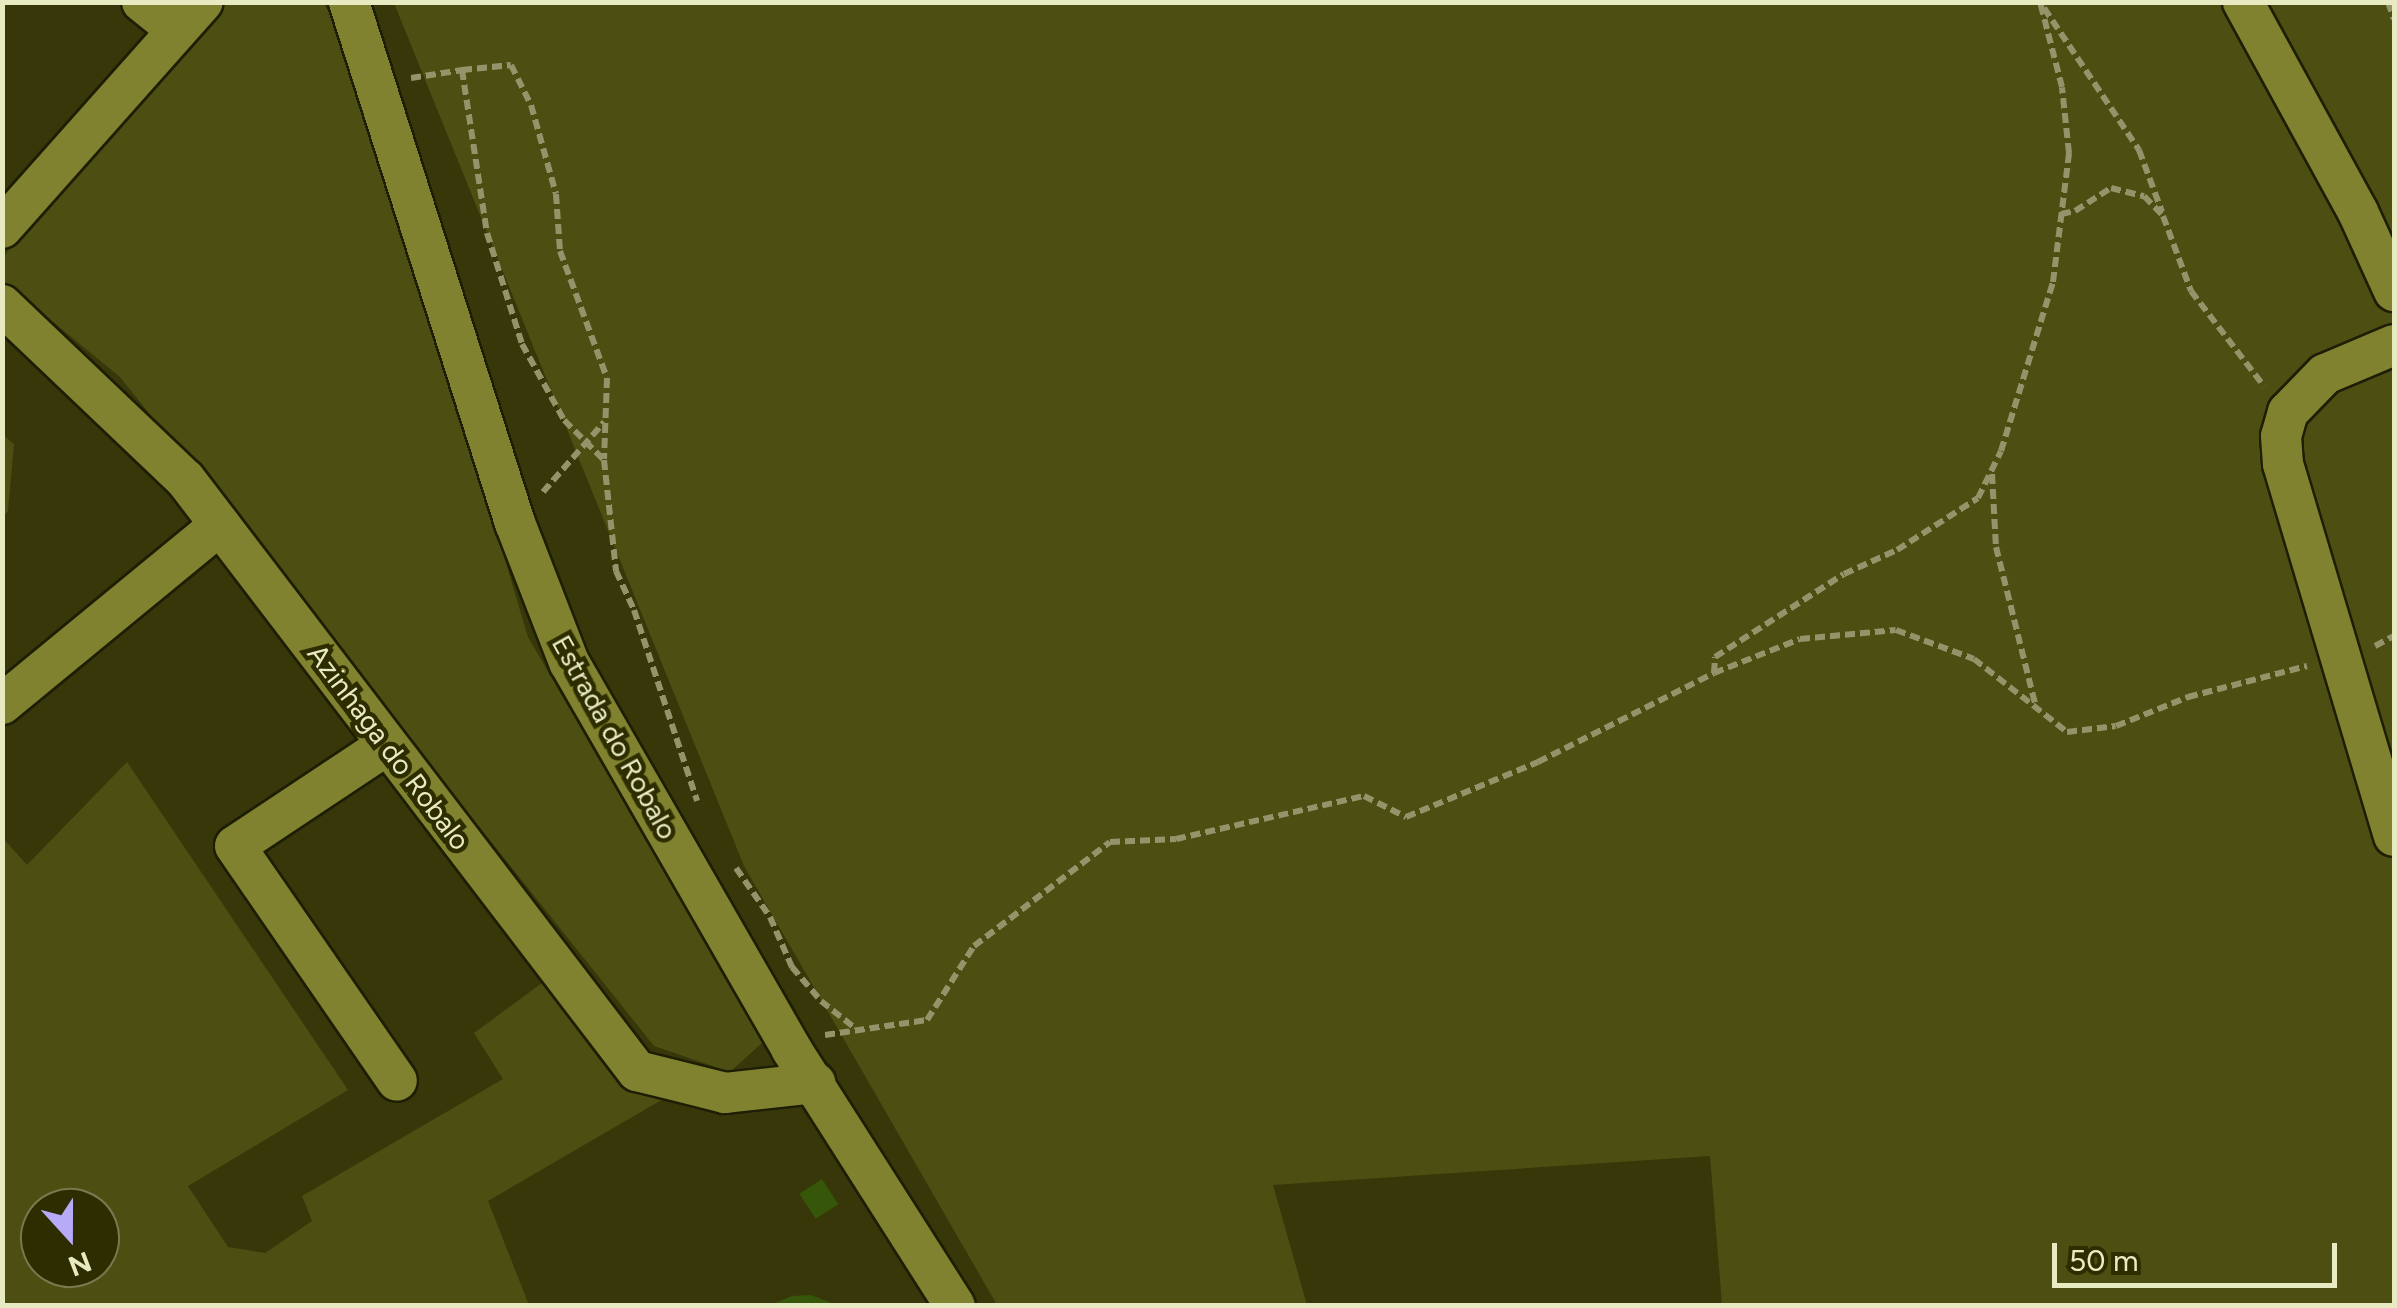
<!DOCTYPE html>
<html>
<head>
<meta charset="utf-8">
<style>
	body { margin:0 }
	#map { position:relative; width:2397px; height:1308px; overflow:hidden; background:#37370a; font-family:Figtree,sans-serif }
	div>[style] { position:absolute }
	.green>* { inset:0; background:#4d4e12 }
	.building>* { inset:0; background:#365609; transform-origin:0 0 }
	.path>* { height:6px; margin-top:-3px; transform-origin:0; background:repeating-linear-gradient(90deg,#939469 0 10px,transparent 0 15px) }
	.roads { filter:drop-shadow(2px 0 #1d1e04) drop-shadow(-2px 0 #1d1e04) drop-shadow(0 2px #1d1e04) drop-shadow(0 -2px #1d1e04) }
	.minor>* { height:40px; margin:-20px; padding:0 20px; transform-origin:20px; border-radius:20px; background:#80822f }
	span { translate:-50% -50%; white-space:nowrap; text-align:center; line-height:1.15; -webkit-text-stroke:9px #2d2d00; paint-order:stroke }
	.street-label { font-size:28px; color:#e8ebc2 }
	.frame { position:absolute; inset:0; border:5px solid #e8ebc2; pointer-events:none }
	.north { position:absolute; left:20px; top:1188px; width:100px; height:100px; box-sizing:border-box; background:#2d2d00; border:2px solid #78794e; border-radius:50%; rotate:159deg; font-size:28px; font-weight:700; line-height:40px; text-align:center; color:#e8ebc2 }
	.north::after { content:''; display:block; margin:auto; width:35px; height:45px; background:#b7abf8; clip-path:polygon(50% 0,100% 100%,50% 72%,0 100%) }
	.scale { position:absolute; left:2052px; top:1243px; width:285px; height:45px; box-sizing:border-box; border:5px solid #e8ebc2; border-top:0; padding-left:12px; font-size:30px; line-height:35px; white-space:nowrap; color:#e8ebc2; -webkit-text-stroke:8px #2d2d00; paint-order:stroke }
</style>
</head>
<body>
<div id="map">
	<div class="green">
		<i style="clip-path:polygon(220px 3px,324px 3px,359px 70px,528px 637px,763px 1042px,730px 1072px,654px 1046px,120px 377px,3px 281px,3px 257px)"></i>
		<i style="clip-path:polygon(394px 3px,2228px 3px,2394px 291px,2394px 1305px,1722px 1305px,1710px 1156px,1273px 1185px,1307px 1305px,997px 1305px,744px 866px)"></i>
		<i style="clip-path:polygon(2255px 3px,2394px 3px,2394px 264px)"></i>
		<i style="clip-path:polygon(3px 435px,14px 444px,8px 511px,3px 517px)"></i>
		<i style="clip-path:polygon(evenodd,127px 762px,348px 1090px,188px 1186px,228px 1247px,265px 1253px,312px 1221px,302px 1196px,503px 1079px,474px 1033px,546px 980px,670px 1095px,488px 1201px,529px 1305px,3px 1305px,2px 837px,27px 865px,127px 762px,40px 1208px,100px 1208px,100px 1268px,40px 1268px,40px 1208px)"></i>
	</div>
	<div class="building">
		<i style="left:822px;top:1179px;width:30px;height:27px;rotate:57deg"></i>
		<i style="clip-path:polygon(811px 1295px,839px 1306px,768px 1306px,792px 1296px)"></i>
	</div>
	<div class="path">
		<i style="left:2388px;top:2px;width:18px;rotate:71deg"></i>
		<i style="left:2044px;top:8px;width:171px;rotate:56.2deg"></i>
		<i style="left:2139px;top:150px;width:66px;rotate:69.6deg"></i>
		<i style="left:462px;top:70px;width:49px;rotate:-5.8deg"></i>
		<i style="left:511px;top:65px;width:45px;rotate:63.4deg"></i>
		<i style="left:531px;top:105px;width:92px;rotate:74.3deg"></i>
		<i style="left:556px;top:194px;width:57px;rotate:86deg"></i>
		<i style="left:560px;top:251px;width:135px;rotate:69.7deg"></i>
		<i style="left:607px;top:378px;width:81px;rotate:92.1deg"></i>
		<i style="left:411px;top:78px;width:52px;rotate:-8.9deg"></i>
		<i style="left:462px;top:70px;width:165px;rotate:81.3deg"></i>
		<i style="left:487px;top:233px;width:116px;rotate:72.5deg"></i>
		<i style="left:522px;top:344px;width:87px;rotate:61.1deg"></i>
		<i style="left:564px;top:420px;width:57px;rotate:45deg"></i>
		<i style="left:604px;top:460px;width:112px;rotate:83.8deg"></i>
		<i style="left:616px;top:571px;width:43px;rotate:65.2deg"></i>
		<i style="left:634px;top:610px;width:201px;rotate:71.7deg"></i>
		<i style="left:2061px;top:214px;width:14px;rotate:-12deg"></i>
		<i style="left:2075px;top:211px;width:43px;rotate:-32.6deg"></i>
		<i style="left:2111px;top:188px;width:34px;rotate:14deg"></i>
		<i style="left:2144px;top:196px;width:28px;rotate:46deg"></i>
		<i style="left:2163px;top:216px;width:80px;rotate:69.5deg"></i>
		<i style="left:2191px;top:291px;width:120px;rotate:52.5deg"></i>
		<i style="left:1992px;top:474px;width:73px;rotate:86.9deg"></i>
		<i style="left:1996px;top:547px;width:165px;rotate:76deg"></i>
		<i style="left:543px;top:492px;width:93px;rotate:-48.9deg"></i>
		<i style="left:2375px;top:646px;width:21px;rotate:-28deg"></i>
		<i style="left:1714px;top:673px;width:16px;rotate:-86deg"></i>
		<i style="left:1715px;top:657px;width:153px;rotate:-32.8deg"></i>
		<i style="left:1844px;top:574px;width:58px;rotate:-24.4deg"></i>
		<i style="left:1897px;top:550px;width:96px;rotate:-32.7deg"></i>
		<i style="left:1978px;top:498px;width:52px;rotate:-63.9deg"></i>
		<i style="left:2001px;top:451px;width:177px;rotate:-72.9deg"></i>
		<i style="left:2053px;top:282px;width:130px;rotate:-82.9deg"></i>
		<i style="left:2069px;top:153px;width:66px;rotate:-96.1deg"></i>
		<i style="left:2062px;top:87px;width:88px;rotate:-104.5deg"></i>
		<i style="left:736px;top:868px;width:60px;rotate:55.2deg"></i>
		<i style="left:770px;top:917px;width:55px;rotate:66.3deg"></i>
		<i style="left:792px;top:967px;width:45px;rotate:49.5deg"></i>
		<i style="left:821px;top:1001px;width:43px;rotate:38.5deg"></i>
		<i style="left:825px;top:1035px;width:103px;rotate:-8.4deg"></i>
		<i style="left:927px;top:1020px;width:88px;rotate:-57.6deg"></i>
		<i style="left:974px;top:946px;width:171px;rotate:-37.4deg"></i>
		<i style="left:1110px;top:842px;width:66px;rotate:-2.6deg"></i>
		<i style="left:1176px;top:839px;width:193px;rotate:-12.9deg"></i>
		<i style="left:1364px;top:796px;width:47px;rotate:26.6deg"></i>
		<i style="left:1406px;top:817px;width:143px;rotate:-22.6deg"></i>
		<i style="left:1538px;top:762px;width:197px;rotate:-26.8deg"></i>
		<i style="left:1714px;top:673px;width:92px;rotate:-21.6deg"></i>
		<i style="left:1800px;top:639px;width:96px;rotate:-5.4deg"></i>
		<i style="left:1896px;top:630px;width:83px;rotate:20.4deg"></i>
		<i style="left:1974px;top:659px;width:118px;rotate:38.1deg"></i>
		<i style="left:2067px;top:732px;width:49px;rotate:-7deg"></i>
		<i style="left:2116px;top:726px;width:78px;rotate:-21.9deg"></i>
		<i style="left:2188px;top:697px;width:123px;rotate:-14.6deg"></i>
	</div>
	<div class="roads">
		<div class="minor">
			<i style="left:142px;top:2px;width:45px;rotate:38.7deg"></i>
			<i style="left:349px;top:2px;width:547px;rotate:72.33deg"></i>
			<i style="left:515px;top:523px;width:149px;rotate:68.8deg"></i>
			<i style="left:569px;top:662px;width:448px;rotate:60.1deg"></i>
			<i style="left:792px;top:1050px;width:303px;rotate:57.5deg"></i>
			<i style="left:2243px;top:2px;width:239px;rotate:61.3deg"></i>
			<i style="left:2358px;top:212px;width:87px;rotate:65.5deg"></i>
			<i style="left:2px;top:228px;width:302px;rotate:-48.4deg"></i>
			<i style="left:2px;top:305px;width:253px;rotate:43.6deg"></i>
			<i style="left:185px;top:479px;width:745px;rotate:52.64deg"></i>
			<i style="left:637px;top:1071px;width:91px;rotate:14deg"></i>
			<i style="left:725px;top:1093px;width:91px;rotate:-6.3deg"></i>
			<i style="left:2394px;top:345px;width:75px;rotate:157.2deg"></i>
			<i style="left:2325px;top:374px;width:53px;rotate:134.2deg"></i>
			<i style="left:2288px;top:412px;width:25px;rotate:106deg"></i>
			<i style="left:2281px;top:436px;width:28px;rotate:86deg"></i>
			<i style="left:2283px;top:464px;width:388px;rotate:73.4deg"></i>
			<i style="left:2px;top:704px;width:282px;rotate:-39.4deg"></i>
			<i style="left:387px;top:745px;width:182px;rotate:146.4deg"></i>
			<i style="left:235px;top:846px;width:285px;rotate:55.4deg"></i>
		</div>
	</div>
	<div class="street-label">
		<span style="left:615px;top:737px;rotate:61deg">Estrada do Robalo</span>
		<span style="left:389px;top:747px;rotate:53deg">Azinhaga do Robalo</span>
	</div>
	<div class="frame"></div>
	<div class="north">N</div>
	<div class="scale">50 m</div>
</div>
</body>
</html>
